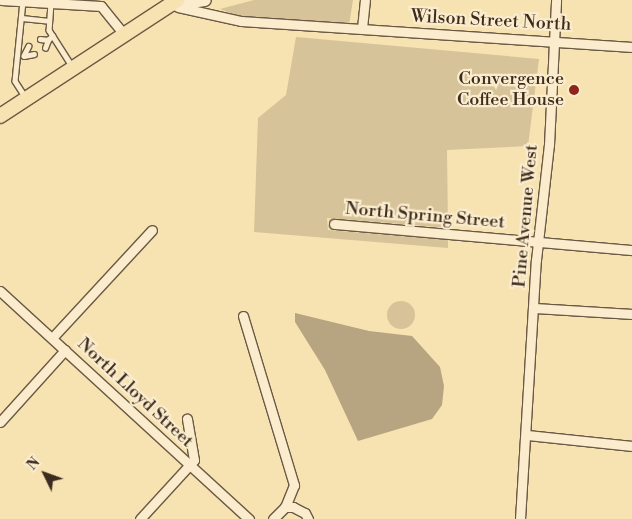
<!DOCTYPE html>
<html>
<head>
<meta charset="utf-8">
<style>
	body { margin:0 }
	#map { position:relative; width:632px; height:519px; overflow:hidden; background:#f7e2b2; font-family:"Libre Bodoni",serif }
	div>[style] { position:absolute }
	.green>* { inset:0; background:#d7c399 }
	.round { border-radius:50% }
	.water>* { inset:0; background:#b7a480 }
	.roads { filter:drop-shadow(1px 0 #6b5944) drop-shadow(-1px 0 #6b5944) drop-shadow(0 1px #6b5944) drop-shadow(0 -1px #6b5944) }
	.lane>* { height:4.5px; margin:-2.25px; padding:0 2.25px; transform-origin:2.25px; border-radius:2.25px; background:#faeccd }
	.street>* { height:9px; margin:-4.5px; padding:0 4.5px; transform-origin:4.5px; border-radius:4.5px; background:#faeccd }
	.secondary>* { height:12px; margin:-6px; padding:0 6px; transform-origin:6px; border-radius:6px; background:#faeccd }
	.primary>* { height:14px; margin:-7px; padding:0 7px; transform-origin:7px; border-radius:7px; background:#f7e2b2 }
	.dots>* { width:14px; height:14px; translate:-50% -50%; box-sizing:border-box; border:2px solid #faeccd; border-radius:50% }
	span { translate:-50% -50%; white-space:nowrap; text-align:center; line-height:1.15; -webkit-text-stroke:4.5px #faeccd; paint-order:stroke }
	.street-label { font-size:18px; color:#3c2b1f }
	.poi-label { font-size:18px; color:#3c2b1f }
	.right { translate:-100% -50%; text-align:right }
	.north { position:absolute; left:20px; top:449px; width:50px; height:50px; -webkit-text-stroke:4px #faeccd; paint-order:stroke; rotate:312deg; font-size:14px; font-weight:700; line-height:20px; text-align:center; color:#3c2b1f }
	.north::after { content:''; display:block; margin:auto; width:18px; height:22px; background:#3c2b1f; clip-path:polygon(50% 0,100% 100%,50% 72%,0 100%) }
</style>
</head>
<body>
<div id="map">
	<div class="green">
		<i style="clip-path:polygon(254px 0,353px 0,349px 25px,243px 18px,220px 9px)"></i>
		<i style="clip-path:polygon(296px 37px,539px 59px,528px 146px,447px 150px,448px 228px,327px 218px,328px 230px,448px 240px,448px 248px,254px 232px,258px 118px,286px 95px)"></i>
		<i class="round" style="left:387px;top:301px;width:28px;height:28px"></i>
	</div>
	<div class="water">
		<i style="clip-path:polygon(295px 313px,369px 331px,412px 336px,440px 367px,444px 386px,442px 405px,432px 419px,358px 441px,325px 370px,295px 322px)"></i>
	</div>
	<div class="roads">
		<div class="lane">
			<i style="left:23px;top:1px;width:80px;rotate:95.7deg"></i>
			<i style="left:15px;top:81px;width:20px;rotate:57deg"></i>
			<i style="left:51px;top:3px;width:27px;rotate:94deg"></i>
			<i style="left:49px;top:30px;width:43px;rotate:57.4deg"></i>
			<i style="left:22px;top:18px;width:27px;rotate:6deg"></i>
			<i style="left:40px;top:39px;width:8px;rotate:7deg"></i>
			<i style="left:48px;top:40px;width:6px;rotate:-45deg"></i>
			<i style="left:29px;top:46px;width:11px;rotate:117deg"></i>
			<i style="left:24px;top:56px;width:10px;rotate:-11deg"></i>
			<i style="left:45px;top:48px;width:9px;rotate:-69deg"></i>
		</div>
		<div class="street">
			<i style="left:1px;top:0;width:100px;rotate:3.4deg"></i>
			<i style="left:101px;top:6px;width:38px;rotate:51deg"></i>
			<i style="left:178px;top:7px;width:65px;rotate:12.5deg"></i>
			<i style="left:241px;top:21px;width:392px;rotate:3.8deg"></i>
			<i style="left:362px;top:28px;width:28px;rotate:-84deg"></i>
			<i style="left:334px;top:224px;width:299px;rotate:5deg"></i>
			<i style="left:0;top:291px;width:338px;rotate:42.5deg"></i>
			<i style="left:535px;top:308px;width:97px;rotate:3.5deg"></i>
			<i style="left:243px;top:316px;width:177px;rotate:73.2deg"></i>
			<i style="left:294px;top:485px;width:24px;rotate:112deg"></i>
			<i style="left:52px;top:338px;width:147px;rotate:-47.2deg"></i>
			<i style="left:0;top:422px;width:97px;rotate:-47.9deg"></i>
			<i style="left:527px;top:435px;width:106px;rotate:6deg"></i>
			<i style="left:140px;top:519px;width:80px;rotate:-47.5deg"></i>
			<i style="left:194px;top:460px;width:42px;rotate:-99.7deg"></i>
			<i style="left:273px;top:519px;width:17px;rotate:-45deg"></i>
			<i style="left:285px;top:507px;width:8px"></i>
			<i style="left:293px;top:507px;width:13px;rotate:27deg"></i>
			<i style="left:305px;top:513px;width:7px;rotate:63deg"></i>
			<i style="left:520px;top:519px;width:259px;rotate:-86.5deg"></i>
			<i style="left:536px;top:260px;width:116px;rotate:-83.6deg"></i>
			<i style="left:549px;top:145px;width:145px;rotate:-87.2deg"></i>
		</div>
		<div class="secondary">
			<i style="left:170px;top:5px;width:35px;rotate:-8deg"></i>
		</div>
		<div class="primary">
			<i style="left:0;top:116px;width:212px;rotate:-33.2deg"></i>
		</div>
	</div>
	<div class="dots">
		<i style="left:574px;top:90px;background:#8f2418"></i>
	</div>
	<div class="street-label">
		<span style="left:491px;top:21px;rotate:3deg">Wilson Street North</span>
		<span style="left:425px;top:216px;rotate:5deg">North Spring Street</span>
		<span style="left:526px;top:216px;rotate:-85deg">Pine Avenue West</span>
		<span style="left:135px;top:393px;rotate:43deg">North Lloyd Street</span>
	</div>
	<div class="poi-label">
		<span class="right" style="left:564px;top:90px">Convergence<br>Coffee House</span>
	</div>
	<div class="north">N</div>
</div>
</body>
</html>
